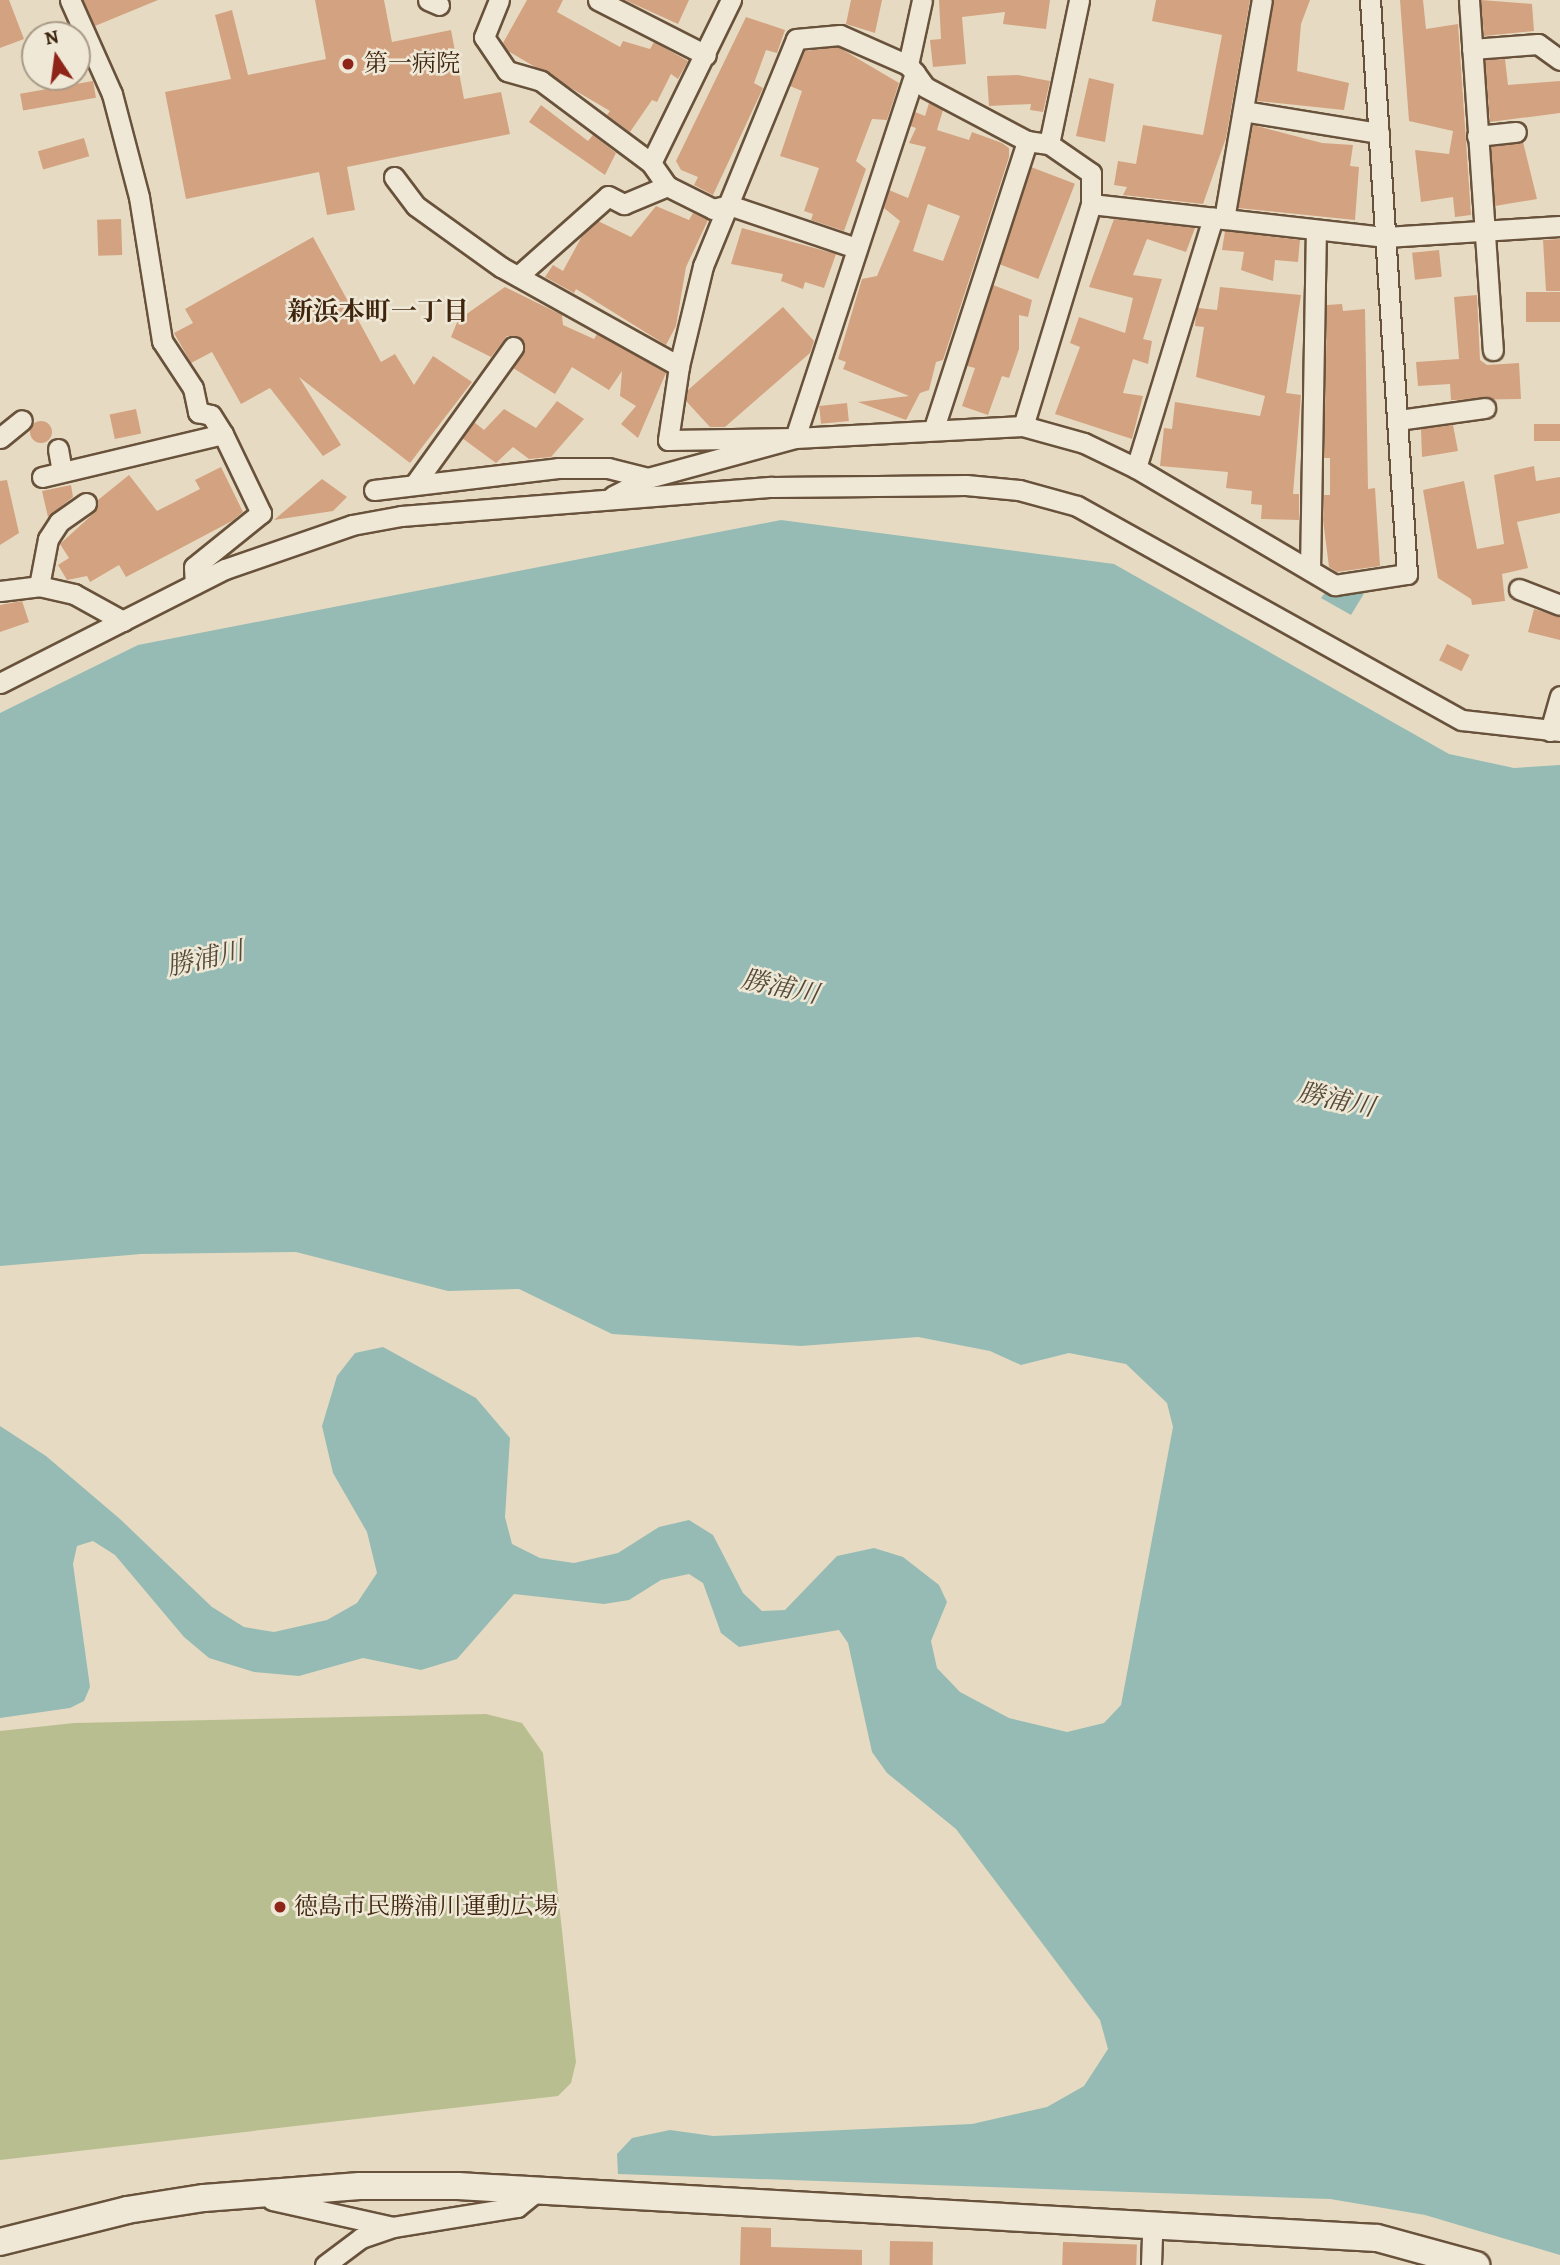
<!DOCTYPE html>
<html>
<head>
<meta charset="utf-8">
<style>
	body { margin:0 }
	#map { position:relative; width:1560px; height:2265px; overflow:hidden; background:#e6dbc2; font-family:Alegreya,"Noto Serif JP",serif }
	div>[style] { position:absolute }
	.green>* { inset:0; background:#b9be90 }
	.water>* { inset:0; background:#96bbb4 }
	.building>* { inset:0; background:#d3a280; transform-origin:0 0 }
	.round { border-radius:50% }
	.roads { filter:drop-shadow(2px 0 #69523b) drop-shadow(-2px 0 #69523b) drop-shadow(0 2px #69523b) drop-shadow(0 -2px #69523b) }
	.street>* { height:19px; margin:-9.5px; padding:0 9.5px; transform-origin:9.5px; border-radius:9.5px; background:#efe8d7 }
	.secondary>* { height:26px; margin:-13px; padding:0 13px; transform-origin:13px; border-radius:13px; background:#efe8d7 }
	.dots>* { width:19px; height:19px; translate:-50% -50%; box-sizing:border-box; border:4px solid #efe8d7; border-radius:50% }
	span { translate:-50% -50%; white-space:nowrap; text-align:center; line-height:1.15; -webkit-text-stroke:5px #efe8d7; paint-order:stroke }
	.poi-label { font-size:24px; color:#3f250e }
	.left { translate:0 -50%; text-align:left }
	.neighbourhood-label { font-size:26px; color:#3f250e; font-weight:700 }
	.water-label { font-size:26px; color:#554a38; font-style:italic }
	.north { position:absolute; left:21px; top:21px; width:70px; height:70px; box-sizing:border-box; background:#efe8d7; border:2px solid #a99a87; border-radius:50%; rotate:347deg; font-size:19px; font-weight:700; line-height:28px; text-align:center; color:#3f250e }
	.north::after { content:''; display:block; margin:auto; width:24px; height:32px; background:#8f2418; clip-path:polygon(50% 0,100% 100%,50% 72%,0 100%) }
</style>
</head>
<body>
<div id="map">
	<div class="green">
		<i style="clip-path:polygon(486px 1714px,522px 1723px,543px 1753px,576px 2062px,571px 2083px,558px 2096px,0 2160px,0 1731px,74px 1723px)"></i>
	</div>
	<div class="water">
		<i style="clip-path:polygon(781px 520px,1114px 564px,1449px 754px,1514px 768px,1560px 765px,1560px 2255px,1425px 2215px,1330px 2199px,618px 2174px,617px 2154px,632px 2138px,670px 2130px,713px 2136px,972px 2124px,1047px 2107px,1084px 2086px,1108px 2049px,1100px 2020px,956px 1829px,887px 1773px,872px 1752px,848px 1643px,839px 1630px,739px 1647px,721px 1633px,703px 1583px,689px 1574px,661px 1580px,629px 1600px,604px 1604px,514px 1594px,457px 1659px,421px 1670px,363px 1658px,299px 1676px,254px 1672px,209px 1658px,184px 1637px,115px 1555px,93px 1541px,77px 1546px,73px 1564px,90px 1687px,84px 1701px,70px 1708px,0 1718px,0 1426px,46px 1456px,120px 1519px,212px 1607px,244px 1627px,274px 1632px,327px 1620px,357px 1603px,377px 1573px,367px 1532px,333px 1473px,322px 1426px,337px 1376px,355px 1353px,383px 1347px,476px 1398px,510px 1438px,505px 1517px,512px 1544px,540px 1558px,574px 1563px,618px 1553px,659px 1527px,689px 1520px,713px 1535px,743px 1593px,762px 1611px,785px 1610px,837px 1556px,874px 1548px,903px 1557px,939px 1585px,947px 1602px,931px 1641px,937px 1668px,960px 1692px,1009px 1718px,1067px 1732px,1104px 1723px,1121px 1705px,1173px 1427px,1167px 1403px,1126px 1364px,1069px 1353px,1021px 1365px,990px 1351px,918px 1337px,801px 1346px,612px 1334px,519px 1289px,448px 1291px,296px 1252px,141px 1254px,0 1266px,0 713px,138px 645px)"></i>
		<i style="clip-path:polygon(1368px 587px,1351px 615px,1321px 598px,1328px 589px)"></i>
	</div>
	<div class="building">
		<i style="clip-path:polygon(0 0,9px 0,24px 39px,0 48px)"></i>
		<i style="clip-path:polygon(83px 0,158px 0,95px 26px)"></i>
		<i style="clip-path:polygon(315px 0,384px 0,392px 42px,451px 30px,464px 99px,501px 92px,510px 134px,347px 167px,355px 210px,327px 215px,319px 172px,186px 199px,165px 92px,231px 79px,215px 15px,232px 10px,248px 75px,326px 59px)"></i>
		<i style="clip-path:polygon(527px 0,563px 0,557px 12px,620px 47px,623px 41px,650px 49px,654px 42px,688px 61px,678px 79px,671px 74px,657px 102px,652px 100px,630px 132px,607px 115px,610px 111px,508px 51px,503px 43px)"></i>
		<i style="clip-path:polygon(625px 0,689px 0,678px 24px)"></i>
		<i style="clip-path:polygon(851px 0,882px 0,875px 33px,846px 24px)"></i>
		<i style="clip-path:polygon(939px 0,1050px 0,1046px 29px,1003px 24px,1005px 12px,962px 17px,966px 64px,933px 67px,930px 40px,941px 39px)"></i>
		<i style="clip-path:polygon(1156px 0,1250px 0,1226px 138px,1203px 204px,1123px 195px,1127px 187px,1114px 185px,1118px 161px,1136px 164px,1143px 125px,1203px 135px,1222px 35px,1152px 21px)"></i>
		<i style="clip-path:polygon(1274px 0,1310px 0,1301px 24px,1297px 71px,1349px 83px,1344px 110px,1257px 101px)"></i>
		<i style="clip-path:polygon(1400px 0,1423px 0,1426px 29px,1458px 24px,1471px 215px,1455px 217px,1453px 197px,1421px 202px,1415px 150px,1449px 154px,1453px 131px,1409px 121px)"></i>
		<i style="clip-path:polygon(1481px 0,1532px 4px,1534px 31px,1484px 36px)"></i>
		<i style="clip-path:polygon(746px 17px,785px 30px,777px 53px,766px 50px,754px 83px,763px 88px,713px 195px,694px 185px,698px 177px,681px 170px,676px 161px)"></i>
		<i style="clip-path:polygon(838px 47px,899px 83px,887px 120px,872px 119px,856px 161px,866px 169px,844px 231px,811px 220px,813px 214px,804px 211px,819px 168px,780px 156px,802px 91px,790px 86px,805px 51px)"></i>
		<i style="clip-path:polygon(1505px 59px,1508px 85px,1560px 81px,1560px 113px,1490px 122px,1485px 60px)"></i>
		<i style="clip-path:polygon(1018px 75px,1050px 81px,1043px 112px,1030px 110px,1031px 104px,989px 106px,987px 76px)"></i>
		<i style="clip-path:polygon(1089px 78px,1114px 84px,1105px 142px,1076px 136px)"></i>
		<i style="left:93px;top:81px;width:17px;height:74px;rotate:80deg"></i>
		<i style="clip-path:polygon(evenodd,929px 103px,943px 110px,937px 130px,969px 140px,972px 132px,1002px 143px,1009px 148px,1009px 157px,943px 360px,936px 362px,929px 390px,920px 393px,906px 420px,858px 402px,909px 396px,843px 369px,846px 362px,838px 359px,862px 279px,877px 276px,900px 221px,884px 208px,889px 190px,908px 198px,926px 147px,909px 143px,916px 128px,910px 126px,915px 112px,925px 116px,929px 103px,928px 204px,960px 216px,943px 261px,913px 251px,928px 204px)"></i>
		<i style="clip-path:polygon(541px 105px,588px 141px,593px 135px,616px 153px,605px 175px,529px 122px)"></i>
		<i style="clip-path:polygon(1253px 125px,1322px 143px,1353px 145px,1350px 166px,1359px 167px,1355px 220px,1238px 208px)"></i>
		<i style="left:84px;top:138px;width:19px;height:48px;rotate:74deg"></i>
		<i style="clip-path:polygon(1523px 142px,1537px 199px,1495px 206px,1491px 147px)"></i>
		<i style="left:1031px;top:167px;width:47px;height:102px;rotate:21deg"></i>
		<i style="clip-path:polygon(656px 206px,689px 220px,693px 213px,708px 220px,686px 267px,676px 326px,666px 345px,576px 289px,574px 293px,545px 277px,553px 265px,563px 271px,582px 236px,598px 221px,631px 237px)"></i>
		<i style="left:121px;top:219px;width:36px;height:24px;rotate:88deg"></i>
		<i style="clip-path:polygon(1114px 219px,1195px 228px,1186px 252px,1147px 239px,1133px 275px,1162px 279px,1143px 339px,1152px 341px,1148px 364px,1133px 359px,1123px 393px,1143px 396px,1132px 439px,1055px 414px,1080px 347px,1070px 343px,1079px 317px,1125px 333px,1133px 298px,1089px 287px)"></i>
		<i style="clip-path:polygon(742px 228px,836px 254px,824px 288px,805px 282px,803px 289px,781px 281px,783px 274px,731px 264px)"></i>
		<i style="clip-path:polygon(1225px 231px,1300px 240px,1298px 262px,1275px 260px,1273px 281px,1241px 270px,1244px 252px,1222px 250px)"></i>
		<i style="clip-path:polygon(313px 237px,381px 362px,395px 354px,414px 385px,433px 356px,472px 382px,410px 463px,299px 377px,341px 445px,323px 456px,270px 388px,241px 404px,212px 352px,191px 363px,174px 333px,193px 323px,185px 309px)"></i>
		<i style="clip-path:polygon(1560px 239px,1560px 291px,1546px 291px,1543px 240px)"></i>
		<i style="left:1439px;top:250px;width:27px;height:27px;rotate:84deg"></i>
		<i style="clip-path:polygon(993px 285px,1032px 300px,1028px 317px,1019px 315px,1019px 349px,1009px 378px,1002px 376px,988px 415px,962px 406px,975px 368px,967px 366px)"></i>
		<i style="clip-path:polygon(505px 287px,562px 315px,563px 325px,594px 339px,597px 334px,666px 373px,638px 438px,621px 424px,636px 406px,620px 396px,622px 371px,609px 390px,572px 367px,555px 394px,513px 368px,525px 349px,520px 337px,507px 336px,491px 357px,451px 337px,458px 320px)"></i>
		<i style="clip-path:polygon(1220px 287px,1301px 295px,1286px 393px,1301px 395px,1293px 494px,1299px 494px,1299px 520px,1261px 519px,1262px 505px,1251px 504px,1252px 491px,1226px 488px,1228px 472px,1160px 466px,1164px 428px,1172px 429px,1175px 402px,1260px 416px,1265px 396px,1196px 377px,1204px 327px,1195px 326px,1196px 315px,1198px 308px,1217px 310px)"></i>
		<i style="left:1560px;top:292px;width:30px;height:34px;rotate:90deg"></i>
		<i style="clip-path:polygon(1477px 295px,1480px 360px,1487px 365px,1519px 363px,1521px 399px,1451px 400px,1450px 384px,1418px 386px,1416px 362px,1459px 359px,1454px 297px)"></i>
		<i style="clip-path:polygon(1342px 304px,1343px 311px,1365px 309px,1368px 489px,1375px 488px,1380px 566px,1337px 572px,1329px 567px,1323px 520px,1324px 495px,1330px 495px,1330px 458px,1324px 458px,1327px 305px)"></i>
		<i style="clip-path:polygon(783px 307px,814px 341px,810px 353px,725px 427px,710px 427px,686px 401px,688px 390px)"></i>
		<i style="clip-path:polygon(557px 401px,584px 419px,551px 457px,529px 459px,513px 447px,496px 463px,462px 438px,474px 422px,484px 430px,504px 409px,536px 428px)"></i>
		<i style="left:847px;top:403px;width:18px;height:28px;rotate:84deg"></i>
		<i style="left:136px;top:409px;width:25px;height:27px;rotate:78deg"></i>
		<i class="round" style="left:30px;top:421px;width:22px;height:22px"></i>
		<i style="left:1560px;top:424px;width:17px;height:26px;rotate:90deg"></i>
		<i style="clip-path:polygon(1453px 425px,1458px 451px,1422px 457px,1421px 429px)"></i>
		<i style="clip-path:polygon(1534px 466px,1536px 481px,1560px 477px,1560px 513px,1517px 522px,1528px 568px,1502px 574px,1505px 601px,1472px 605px,1471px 599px,1438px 578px,1423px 490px,1464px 481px,1477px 549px,1504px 544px,1494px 475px)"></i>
		<i style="clip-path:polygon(221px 467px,243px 512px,232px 521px,126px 577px,119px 565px,90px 582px,87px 576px,67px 580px,58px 565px,69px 558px,60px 544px,94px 513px,98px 500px,129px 475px,157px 511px,200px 489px,195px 480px)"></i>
		<i style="clip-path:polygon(322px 479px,347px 497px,333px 511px,274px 520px)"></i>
		<i style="clip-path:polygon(7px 480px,19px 533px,0 545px,0 481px)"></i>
		<i style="clip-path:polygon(71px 485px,73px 497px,48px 517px,42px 491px)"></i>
		<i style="clip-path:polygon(22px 601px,29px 622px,0 632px,0 605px)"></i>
		<i style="clip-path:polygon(1534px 609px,1560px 617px,1560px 640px,1528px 632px)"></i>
		<i style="left:1447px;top:644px;width:25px;height:18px;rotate:26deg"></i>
		<i style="clip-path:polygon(741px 2227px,771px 2228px,771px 2247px,862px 2250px,862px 2265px,740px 2265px)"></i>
		<i style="left:890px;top:2241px;width:43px;height:24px;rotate:1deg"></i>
		<i style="left:1063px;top:2242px;width:74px;height:23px;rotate:2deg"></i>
	</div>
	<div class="roads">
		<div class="street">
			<i style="left:70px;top:0;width:103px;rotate:65.9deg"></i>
			<i style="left:112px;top:94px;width:106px;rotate:75.3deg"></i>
			<i style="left:139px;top:197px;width:146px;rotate:80.9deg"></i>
			<i style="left:162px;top:341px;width:56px;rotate:56.6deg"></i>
			<i style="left:193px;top:388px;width:25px;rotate:78deg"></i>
			<i style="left:198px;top:412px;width:13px;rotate:13deg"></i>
			<i style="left:211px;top:415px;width:22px;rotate:58deg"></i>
			<i style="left:428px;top:0;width:12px;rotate:24deg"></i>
			<i style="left:499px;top:0;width:40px;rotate:112deg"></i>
			<i style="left:484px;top:37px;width:41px;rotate:55.9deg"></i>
			<i style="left:507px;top:71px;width:35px;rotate:16deg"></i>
			<i style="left:541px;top:81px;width:137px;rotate:36.7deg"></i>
			<i style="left:651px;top:163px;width:28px;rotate:55deg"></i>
			<i style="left:667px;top:186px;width:51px;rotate:26.6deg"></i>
			<i style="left:713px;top:209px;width:16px;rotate:-14deg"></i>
			<i style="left:729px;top:205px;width:134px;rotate:18.7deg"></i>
			<i style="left:598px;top:0;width:121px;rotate:27deg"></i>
			<i style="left:1469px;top:0;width:351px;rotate:86.1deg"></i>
			<i style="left:1472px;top:49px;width:66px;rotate:-4.3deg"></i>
			<i style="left:1538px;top:44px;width:27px;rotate:36deg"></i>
			<i style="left:908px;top:65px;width:66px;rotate:-77.8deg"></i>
			<i style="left:915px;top:73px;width:384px;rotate:108.2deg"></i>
			<i style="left:795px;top:438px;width:127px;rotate:179.1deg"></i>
			<i style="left:668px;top:440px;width:75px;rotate:-81.5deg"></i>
			<i style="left:679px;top:366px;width:103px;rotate:-76.5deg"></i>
			<i style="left:703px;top:266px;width:245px;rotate:-67.7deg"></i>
			<i style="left:796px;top:39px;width:44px;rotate:-5.2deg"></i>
			<i style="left:840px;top:35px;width:74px;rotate:23.8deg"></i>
			<i style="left:908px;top:65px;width:11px;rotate:49deg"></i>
			<i style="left:915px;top:73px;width:17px;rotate:54deg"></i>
			<i style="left:925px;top:87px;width:115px;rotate:27.9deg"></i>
			<i style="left:1027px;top:141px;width:22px;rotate:8deg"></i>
			<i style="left:1049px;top:144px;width:51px;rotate:34.6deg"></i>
			<i style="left:1091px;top:173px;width:31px;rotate:90deg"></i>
			<i style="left:1091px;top:204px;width:232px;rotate:107deg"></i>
			<i style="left:1243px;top:111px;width:138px;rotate:9.2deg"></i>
			<i style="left:1477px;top:136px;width:39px;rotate:-6deg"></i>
			<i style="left:1049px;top:144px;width:147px;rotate:-78.2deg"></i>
			<i style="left:651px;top:163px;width:182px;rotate:-63.9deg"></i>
			<i style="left:394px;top:177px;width:36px;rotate:53deg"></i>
			<i style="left:416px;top:206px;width:105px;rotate:35.7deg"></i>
			<i style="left:501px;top:267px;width:204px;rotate:29.1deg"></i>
			<i style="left:1091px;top:204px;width:297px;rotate:6.4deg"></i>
			<i style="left:1386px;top:237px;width:174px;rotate:-3.6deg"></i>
			<i style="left:1224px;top:219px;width:222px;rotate:-80.2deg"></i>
			<i style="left:518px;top:276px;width:120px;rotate:-41.6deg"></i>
			<i style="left:608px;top:196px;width:18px;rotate:27deg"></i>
			<i style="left:624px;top:204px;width:47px;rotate:-22.7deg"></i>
			<i style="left:1398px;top:420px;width:88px;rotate:-7.9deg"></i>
			<i style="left:934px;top:428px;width:302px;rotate:-72deg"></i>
			<i style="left:0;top:438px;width:28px;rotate:-39deg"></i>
			<i style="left:58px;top:449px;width:23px;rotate:80deg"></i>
			<i style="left:1136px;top:468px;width:262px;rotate:-72.9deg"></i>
			<i style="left:42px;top:477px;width:186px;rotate:-13.4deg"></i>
			<i style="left:223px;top:434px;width:88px;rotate:64.3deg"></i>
			<i style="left:261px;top:513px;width:86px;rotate:141.1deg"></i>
			<i style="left:194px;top:567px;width:17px;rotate:87deg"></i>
			<i style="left:414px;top:485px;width:170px;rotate:-54.3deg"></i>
			<i style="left:374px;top:490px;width:185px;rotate:-6.8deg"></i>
			<i style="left:558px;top:468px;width:50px"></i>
			<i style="left:608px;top:468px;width:41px;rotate:14deg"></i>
			<i style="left:613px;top:496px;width:39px;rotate:-27deg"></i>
			<i style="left:648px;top:478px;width:152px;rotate:-15.2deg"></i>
			<i style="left:795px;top:438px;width:228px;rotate:-3deg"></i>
			<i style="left:1023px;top:426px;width:63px;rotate:15.6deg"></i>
			<i style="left:1084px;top:443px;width:58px;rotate:25.7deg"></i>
			<i style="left:1136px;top:468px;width:231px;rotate:30.5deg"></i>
			<i style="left:1335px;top:585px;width:73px;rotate:-8.7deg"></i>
			<i style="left:1407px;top:574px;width:575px;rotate:-93.69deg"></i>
			<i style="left:1310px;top:570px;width:340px;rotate:-89deg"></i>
			<i style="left:39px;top:586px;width:48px;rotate:-79.2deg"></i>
			<i style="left:48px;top:539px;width:20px;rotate:-57deg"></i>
			<i style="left:59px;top:522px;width:33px;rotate:-35deg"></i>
			<i style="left:1519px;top:589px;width:44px;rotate:21.3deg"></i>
			<i style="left:0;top:591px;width:39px;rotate:-7deg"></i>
			<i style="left:39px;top:586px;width:36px;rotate:13deg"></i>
			<i style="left:74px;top:594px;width:56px;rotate:28.9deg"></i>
			<i style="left:0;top:683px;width:252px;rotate:-26.9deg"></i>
			<i style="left:225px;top:569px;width:134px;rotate:-19.1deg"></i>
			<i style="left:352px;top:525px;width:50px;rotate:-10.4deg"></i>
			<i style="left:401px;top:516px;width:372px;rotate:-4.5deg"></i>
			<i style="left:772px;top:487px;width:194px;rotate:-0.6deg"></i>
			<i style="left:966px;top:485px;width:53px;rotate:5.4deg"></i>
			<i style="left:1019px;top:490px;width:60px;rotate:15.4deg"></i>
			<i style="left:1077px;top:506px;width:440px;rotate:29.1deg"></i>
			<i style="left:1462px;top:720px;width:99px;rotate:6.4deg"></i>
			<i style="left:1550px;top:731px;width:36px;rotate:-74deg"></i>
			<i style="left:272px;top:2200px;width:124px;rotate:12.6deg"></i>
			<i style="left:325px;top:2265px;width:45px;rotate:-36.9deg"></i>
			<i style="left:361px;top:2238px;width:34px;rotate:-19deg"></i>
			<i style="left:393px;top:2227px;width:126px;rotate:-9.2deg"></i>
			<i style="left:517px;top:2207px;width:21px;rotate:-39deg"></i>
			<i style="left:1151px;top:2265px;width:38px;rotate:-88deg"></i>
		</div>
		<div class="secondary">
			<i style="left:0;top:2242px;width:131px;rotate:-14.1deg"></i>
			<i style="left:127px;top:2210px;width:78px;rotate:-8.9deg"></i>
			<i style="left:204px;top:2198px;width:156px;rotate:-4.4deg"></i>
			<i style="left:360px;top:2186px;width:98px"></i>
			<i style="left:458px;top:2186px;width:920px;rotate:3.24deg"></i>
			<i style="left:1377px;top:2238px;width:103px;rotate:15.3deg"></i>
		</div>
	</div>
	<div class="dots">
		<i style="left:348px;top:64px;background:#8f2418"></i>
		<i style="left:280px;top:1907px;background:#8f2418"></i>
	</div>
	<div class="poi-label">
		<span class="left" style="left:364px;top:64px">第一病院</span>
		<span class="left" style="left:294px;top:1907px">徳島市民勝浦川運動広場</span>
	</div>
	<div class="neighbourhood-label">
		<span style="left:378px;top:312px">新浜本町一丁目</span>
	</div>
	<div class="water-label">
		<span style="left:205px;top:959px;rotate:-13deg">勝浦川</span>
		<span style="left:780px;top:987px;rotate:12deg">勝浦川</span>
		<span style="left:1336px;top:1100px;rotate:12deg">勝浦川</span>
	</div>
	<div class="north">N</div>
</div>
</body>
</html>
